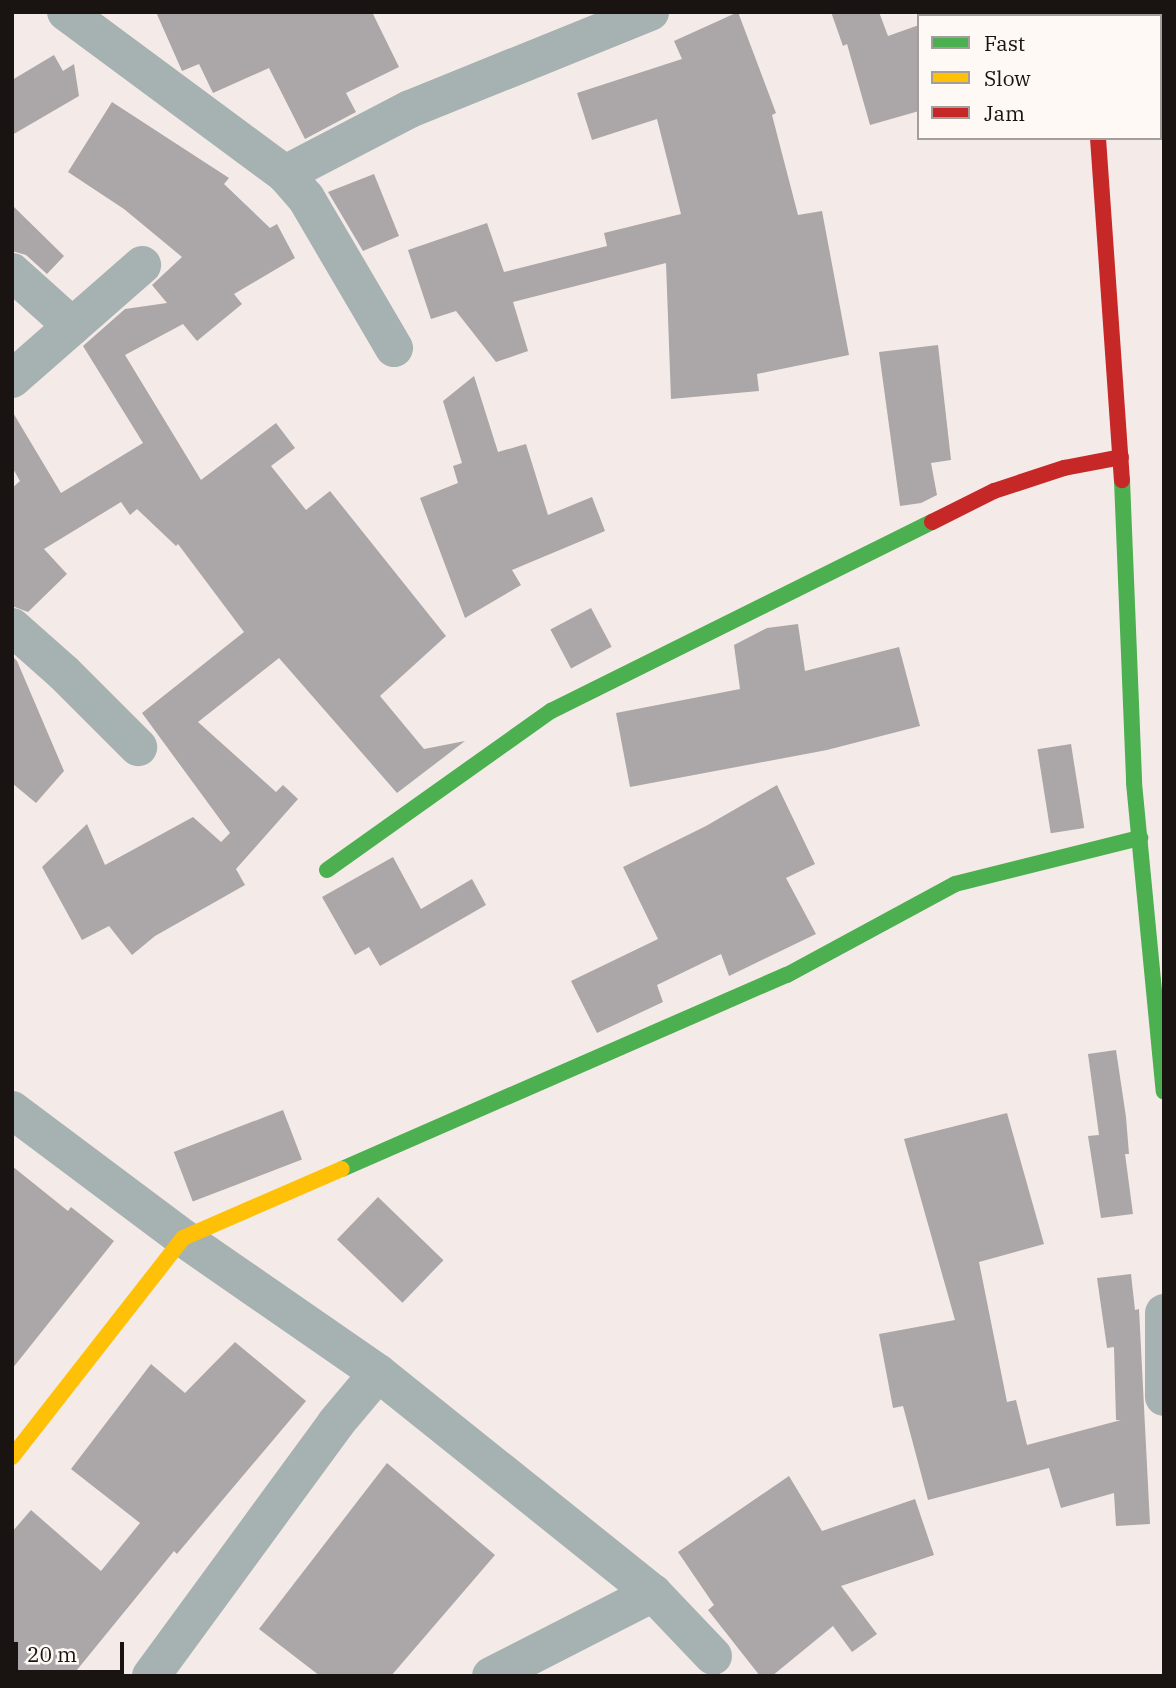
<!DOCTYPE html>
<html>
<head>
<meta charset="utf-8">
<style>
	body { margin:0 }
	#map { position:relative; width:1176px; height:1688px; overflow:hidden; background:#f4ebe8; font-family:"IBM Plex Serif",serif }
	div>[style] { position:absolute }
	.building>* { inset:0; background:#aba6a7; transform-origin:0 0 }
	.street>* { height:38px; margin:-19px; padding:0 19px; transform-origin:19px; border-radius:19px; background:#a6b1b2 }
	.fast>* { height:16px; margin:-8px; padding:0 8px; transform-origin:8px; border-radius:8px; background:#4caf50 }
	.slow>* { height:16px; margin:-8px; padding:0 8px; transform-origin:8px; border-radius:8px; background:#ffc107 }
	.jam>* { height:16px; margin:-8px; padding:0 8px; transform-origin:8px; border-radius:8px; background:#c62828 }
	span { translate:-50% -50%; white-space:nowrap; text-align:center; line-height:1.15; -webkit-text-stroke:5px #fff9f6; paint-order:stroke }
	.frame { position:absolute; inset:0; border:14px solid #191412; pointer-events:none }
	.legend { position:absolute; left:917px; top:14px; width:245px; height:126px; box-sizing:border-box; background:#fff9f6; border:2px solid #a39d9b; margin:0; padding:9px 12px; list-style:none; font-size:21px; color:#191412 }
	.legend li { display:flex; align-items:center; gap:14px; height:35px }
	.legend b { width:35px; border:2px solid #a39d9b }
	.scale { position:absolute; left:14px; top:1642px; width:110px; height:32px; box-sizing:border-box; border:4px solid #191412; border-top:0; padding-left:9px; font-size:21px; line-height:24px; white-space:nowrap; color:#191412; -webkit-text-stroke:5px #fff9f6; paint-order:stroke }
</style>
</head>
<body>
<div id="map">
	<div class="building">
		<i style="clip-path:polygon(156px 12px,372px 12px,399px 67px,346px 93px,356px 112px,305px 139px,269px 68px,213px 93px,199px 64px,182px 71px)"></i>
		<i style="clip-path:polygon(738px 12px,776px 113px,772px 115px,798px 215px,822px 211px,849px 355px,757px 374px,759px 391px,671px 399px,666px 263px,513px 302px,528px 351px,496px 362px,456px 311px,431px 319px,408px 250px,487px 223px,504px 272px,607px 246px,604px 233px,681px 214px,657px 119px,592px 140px,577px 93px,682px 59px,674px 41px)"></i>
		<i style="clip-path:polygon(831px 12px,879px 12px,888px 36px,919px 25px,919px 111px,870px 125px,847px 44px,843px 46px)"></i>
		<i style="clip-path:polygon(54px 55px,63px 71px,74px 64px,79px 96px,12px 135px,12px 80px)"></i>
		<i style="clip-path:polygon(112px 102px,229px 178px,224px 184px,270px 228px,277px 224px,295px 258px,234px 294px,242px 304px,197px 341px,183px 324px,125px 355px,201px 480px,276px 423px,295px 448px,271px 466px,306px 510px,330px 491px,446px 636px,380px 696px,424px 749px,465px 741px,397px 793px,279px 658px,198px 722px,276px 792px,283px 785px,298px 799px,236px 869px,245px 885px,155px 936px,132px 955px,109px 926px,82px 940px,42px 867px,87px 824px,105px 865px,193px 817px,221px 842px,230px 833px,142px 713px,244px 632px,178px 544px,176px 546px,137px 509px,130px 515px,121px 502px,44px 549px,67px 574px,28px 612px,12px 606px,12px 488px,20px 481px,12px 467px,12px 411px,61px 493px,143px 443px,83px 346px,125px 309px,167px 303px,152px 285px,182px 257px,124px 209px,68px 172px)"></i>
		<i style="clip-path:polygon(374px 174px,399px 236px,363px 251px,328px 192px)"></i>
		<i style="clip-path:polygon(12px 205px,64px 256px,47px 274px,26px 255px,12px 251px)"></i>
		<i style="clip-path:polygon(938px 345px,951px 460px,931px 463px,937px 495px,921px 503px,900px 506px,879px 352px)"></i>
		<i style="clip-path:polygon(474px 376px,498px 452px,526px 444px,548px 515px,592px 497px,605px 531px,512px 570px,521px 585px,465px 618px,420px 498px,458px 483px,453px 466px,462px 463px,443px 401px)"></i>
		<i style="left:591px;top:608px;width:44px;height:46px;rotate:62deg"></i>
		<i style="clip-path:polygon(798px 624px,805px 671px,899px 647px,920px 726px,827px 750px,630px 787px,616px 713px,740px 689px,734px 645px,767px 628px)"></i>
		<i style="clip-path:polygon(12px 656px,17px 661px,64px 771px,36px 803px,12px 783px)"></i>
		<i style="left:1071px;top:744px;width:85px;height:34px;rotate:81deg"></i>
		<i style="clip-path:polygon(777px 785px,815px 864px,786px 878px,816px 934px,729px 976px,721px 954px,657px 985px,663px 1002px,597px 1033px,571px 981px,658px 939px,623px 867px,706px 826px)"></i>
		<i style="clip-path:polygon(393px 857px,421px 909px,472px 879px,486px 905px,380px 966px,369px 947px,355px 955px,322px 897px)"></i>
		<i style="clip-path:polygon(1116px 1050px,1126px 1117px,1129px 1154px,1125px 1154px,1133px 1214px,1101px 1218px,1088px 1136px,1099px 1135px,1088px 1054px)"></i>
		<i style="left:283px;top:1110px;width:53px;height:117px;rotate:69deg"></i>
		<i style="clip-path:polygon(1007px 1113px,1044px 1244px,979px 1262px,1007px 1402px,1016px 1400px,1027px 1445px,1121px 1420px,1116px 1420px,1114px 1347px,1107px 1348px,1097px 1278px,1131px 1274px,1135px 1310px,1139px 1309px,1150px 1524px,1116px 1526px,1114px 1493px,1061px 1508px,1049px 1468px,928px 1500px,903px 1406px,893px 1408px,879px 1334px,955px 1320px,904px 1139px)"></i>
		<i style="clip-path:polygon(12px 1166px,68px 1211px,71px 1207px,114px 1241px,12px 1369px)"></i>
		<i style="left:378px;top:1197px;width:91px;height:59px;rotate:44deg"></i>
		<i style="clip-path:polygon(235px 1342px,306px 1401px,177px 1554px,174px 1551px,72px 1676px,12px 1676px,12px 1532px,31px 1510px,101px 1571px,140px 1523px,71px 1469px,151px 1364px,185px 1393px)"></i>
		<i style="clip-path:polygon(387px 1463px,495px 1555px,391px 1676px,320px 1676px,259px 1629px)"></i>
		<i style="clip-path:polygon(789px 1476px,822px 1531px,915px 1499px,934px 1555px,841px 1586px,877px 1634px,852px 1652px,833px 1626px,772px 1676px,760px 1676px,708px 1610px,714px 1605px,678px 1552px)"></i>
	</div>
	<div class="street">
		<i style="left:66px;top:12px;width:272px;rotate:36.5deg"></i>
		<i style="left:285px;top:174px;width:32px;rotate:49deg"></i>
		<i style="left:306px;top:198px;width:174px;rotate:59.6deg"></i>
		<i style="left:1089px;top:12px;width:4px;rotate:90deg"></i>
		<i style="left:285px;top:174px;width:141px;rotate:-27.5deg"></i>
		<i style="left:410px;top:109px;width:259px;rotate:-22deg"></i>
		<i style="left:12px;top:272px;width:81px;rotate:42deg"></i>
		<i style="left:12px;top:379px;width:173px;rotate:-41.2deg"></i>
		<i style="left:12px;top:627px;width:69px;rotate:41.5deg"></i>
		<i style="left:64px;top:673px;width:105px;rotate:45deg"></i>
		<i style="left:12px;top:1110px;width:214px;rotate:36.8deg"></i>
		<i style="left:183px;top:1238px;width:237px;rotate:34.7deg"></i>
		<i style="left:378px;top:1373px;width:352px;rotate:38.7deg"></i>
		<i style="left:653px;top:1593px;width:87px;rotate:46.4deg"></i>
		<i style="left:1164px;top:1313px;width:84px;rotate:90deg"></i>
		<i style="left:151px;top:1676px;width:313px;rotate:-53.8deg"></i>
		<i style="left:336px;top:1423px;width:65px;rotate:-50deg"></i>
		<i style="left:491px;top:1676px;width:182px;rotate:-27.1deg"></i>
	</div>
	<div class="fast">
		<i style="left:1122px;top:480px;width:303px;rotate:87.7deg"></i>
		<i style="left:1134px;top:783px;width:310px;rotate:84.5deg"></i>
		<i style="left:327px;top:870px;width:275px;rotate:-35.4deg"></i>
		<i style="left:551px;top:711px;width:425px;rotate:-26.4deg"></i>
		<i style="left:342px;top:1169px;width:485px;rotate:-23.6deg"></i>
		<i style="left:787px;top:975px;width:191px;rotate:-28.4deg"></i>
		<i style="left:955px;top:884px;width:191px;rotate:-14deg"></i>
	</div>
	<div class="slow">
		<i style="left:12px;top:1457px;width:278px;rotate:-52deg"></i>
		<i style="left:183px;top:1238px;width:173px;rotate:-23.5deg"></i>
	</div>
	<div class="jam">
		<i style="left:1098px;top:138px;width:343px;rotate:86deg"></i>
		<i style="left:932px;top:522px;width:69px;rotate:-26.6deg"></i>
		<i style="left:994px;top:491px;width:74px;rotate:-18.2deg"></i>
		<i style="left:1064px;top:468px;width:58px;rotate:-10.9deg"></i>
	</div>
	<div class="frame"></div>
	<ul class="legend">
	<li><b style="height:9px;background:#4caf50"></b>Fast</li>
	<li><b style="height:9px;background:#ffc107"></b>Slow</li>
	<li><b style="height:9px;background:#c62828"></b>Jam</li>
	</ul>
	<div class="scale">20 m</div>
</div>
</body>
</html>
